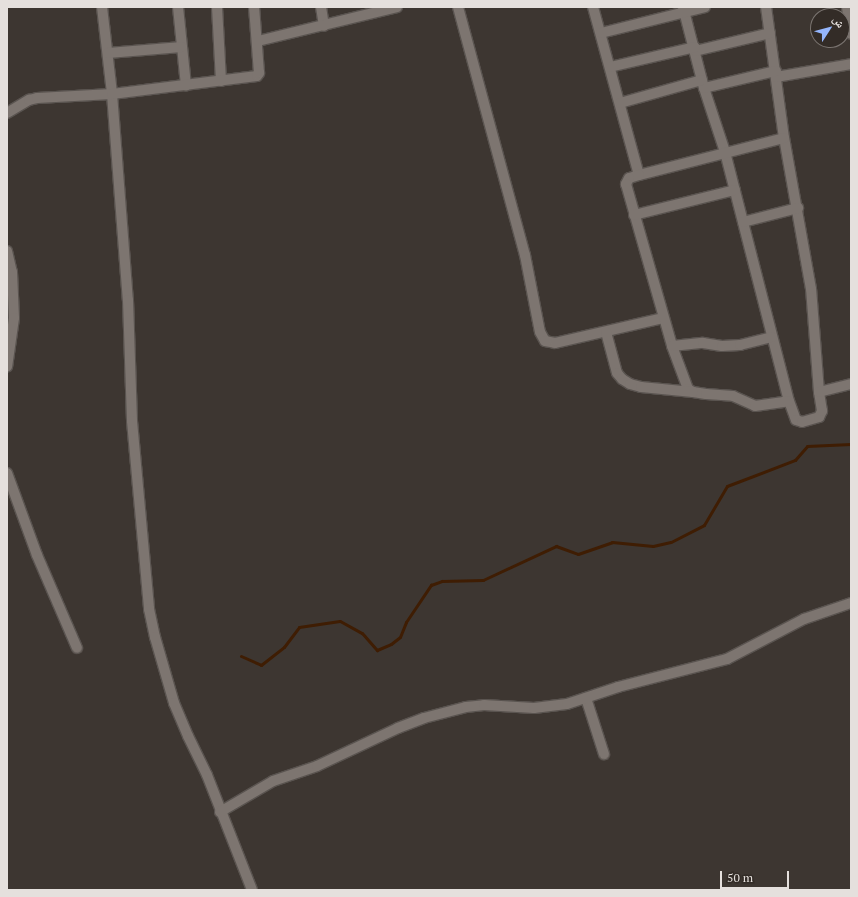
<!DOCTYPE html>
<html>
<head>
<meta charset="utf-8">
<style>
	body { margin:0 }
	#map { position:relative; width:858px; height:897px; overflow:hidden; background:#3d3631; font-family:"PT Serif","Noto Naskh Arabic",serif }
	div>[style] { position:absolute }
	.stream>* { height:3px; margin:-1.5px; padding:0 1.5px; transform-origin:1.5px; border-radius:1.5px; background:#3f1d03 }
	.roads { filter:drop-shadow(1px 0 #5a5450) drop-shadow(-1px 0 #5a5450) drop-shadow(0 1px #5a5450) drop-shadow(0 -1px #5a5450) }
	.minor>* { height:10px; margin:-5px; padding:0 5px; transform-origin:5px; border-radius:5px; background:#7d7570 }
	span { translate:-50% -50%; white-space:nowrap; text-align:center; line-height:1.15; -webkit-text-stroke:4px #332c27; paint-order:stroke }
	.frame { position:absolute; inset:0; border:8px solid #e5e0dd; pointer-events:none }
	.north { position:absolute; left:810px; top:8px; width:40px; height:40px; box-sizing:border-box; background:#332c27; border:1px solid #7a7470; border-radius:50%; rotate:54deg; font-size:11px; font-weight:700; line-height:16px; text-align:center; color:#e5e0dd }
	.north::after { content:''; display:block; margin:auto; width:14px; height:18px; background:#95b6fd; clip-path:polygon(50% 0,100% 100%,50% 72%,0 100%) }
	.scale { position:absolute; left:720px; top:871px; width:69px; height:18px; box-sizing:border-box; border:2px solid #e5e0dd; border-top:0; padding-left:5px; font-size:12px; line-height:14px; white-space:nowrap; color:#e5e0dd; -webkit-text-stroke:3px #332c27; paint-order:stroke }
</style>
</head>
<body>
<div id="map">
	<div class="stream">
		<i style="left:241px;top:656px;width:22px;rotate:24deg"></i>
		<i style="left:261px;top:665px;width:29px;rotate:-38deg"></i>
		<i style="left:284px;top:647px;width:25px;rotate:-53deg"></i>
		<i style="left:299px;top:627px;width:41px;rotate:-8.3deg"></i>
		<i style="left:340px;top:621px;width:25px;rotate:29deg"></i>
		<i style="left:362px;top:633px;width:23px;rotate:49deg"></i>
		<i style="left:377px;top:650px;width:15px;rotate:-23deg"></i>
		<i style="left:391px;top:644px;width:11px;rotate:-38deg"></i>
		<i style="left:400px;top:637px;width:16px;rotate:-68deg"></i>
		<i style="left:406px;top:622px;width:45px;rotate:-56deg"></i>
		<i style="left:431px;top:585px;width:12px;rotate:-20deg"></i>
		<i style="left:442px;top:581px;width:41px;rotate:-1.4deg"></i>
		<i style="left:483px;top:580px;width:81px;rotate:-25deg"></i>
		<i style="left:556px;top:546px;width:23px;rotate:20deg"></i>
		<i style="left:578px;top:554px;width:36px;rotate:-19deg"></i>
		<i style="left:612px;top:542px;width:41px;rotate:5.6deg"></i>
		<i style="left:653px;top:546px;width:18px;rotate:-13deg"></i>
		<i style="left:671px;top:542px;width:37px;rotate:-27deg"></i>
		<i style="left:704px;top:525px;width:45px;rotate:-59.5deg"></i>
		<i style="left:727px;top:486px;width:73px;rotate:-20.9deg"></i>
		<i style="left:795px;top:460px;width:18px;rotate:-49deg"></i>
		<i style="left:807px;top:446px;width:44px;rotate:-2.6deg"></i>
	</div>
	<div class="roads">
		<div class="minor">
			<i style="left:102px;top:7px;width:88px;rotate:83.4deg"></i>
			<i style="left:112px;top:94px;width:207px;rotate:85.6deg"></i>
			<i style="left:128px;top:300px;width:121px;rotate:88.1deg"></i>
			<i style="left:132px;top:421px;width:189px;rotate:84.8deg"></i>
			<i style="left:149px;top:609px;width:29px;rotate:78deg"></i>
			<i style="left:155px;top:637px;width:69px;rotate:73.9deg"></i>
			<i style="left:174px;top:703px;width:36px;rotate:67deg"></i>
			<i style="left:188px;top:736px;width:43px;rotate:64deg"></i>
			<i style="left:207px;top:775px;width:123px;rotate:68.6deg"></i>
			<i style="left:178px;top:7px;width:79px;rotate:84.2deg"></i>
			<i style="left:217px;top:7px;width:74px;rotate:86.9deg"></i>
			<i style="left:321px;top:7px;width:19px;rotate:81deg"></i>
			<i style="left:458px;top:7px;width:257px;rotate:74.9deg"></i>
			<i style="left:525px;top:255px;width:78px;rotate:79deg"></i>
			<i style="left:540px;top:332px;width:10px;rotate:61deg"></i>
			<i style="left:545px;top:341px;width:10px;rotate:11deg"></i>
			<i style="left:555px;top:343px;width:111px;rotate:-13deg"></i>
			<i style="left:593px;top:7px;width:174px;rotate:74.7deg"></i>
			<i style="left:683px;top:7px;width:84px;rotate:75.5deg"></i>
			<i style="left:704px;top:88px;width:67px;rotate:71.8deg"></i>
			<i style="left:725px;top:152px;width:257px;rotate:75.6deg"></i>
			<i style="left:789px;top:401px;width:20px;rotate:70deg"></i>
			<i style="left:796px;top:420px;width:6px;rotate:18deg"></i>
			<i style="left:802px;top:422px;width:18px;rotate:-16deg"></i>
			<i style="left:819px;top:417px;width:7px;rotate:-63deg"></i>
			<i style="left:822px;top:411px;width:19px;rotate:-99deg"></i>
			<i style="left:819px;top:392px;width:103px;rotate:-94.4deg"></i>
			<i style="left:811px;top:289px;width:153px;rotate:-100.1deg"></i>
			<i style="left:784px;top:138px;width:132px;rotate:-97.8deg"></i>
			<i style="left:847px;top:7px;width:27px;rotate:82deg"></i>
			<i style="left:601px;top:33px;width:107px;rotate:-14deg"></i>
			<i style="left:258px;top:41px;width:143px;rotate:-13.7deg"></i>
			<i style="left:695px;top:51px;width:77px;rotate:-13.5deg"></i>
			<i style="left:108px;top:53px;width:74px;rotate:-4.6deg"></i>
			<i style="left:610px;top:67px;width:87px;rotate:-13.2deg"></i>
			<i style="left:776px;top:77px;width:76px;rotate:-9.8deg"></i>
			<i style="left:704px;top:88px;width:74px;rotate:-13.3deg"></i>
			<i style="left:620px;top:103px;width:85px;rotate:-15.7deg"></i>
			<i style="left:7px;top:113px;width:26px;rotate:-31deg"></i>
			<i style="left:29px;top:100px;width:8px;rotate:-14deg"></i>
			<i style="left:37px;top:98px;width:75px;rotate:-3.1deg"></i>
			<i style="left:112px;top:94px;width:146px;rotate:-7.1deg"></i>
			<i style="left:257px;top:76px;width:4px;rotate:-56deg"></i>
			<i style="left:259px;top:73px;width:66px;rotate:-94.3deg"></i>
			<i style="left:784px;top:138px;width:150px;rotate:165.7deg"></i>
			<i style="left:639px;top:175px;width:10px;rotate:163deg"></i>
			<i style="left:629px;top:178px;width:7px;rotate:117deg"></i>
			<i style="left:626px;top:184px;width:168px;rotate:74.1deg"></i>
			<i style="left:672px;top:346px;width:46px;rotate:69.6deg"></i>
			<i style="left:688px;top:389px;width:6px;rotate:31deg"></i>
			<i style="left:693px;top:392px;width:13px;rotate:9deg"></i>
			<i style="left:706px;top:394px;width:27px;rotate:4deg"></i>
			<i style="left:733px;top:396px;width:24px;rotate:24deg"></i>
			<i style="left:755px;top:406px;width:34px;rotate:-8deg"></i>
			<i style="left:634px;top:215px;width:104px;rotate:-13.9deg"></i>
			<i style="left:743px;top:222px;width:57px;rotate:-14.3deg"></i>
			<i style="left:7px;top:251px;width:22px;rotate:77deg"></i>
			<i style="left:12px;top:272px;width:46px;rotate:87.5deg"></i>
			<i style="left:14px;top:318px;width:49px;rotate:98.1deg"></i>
			<i style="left:606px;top:332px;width:42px;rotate:75deg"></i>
			<i style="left:617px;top:373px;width:8px;rotate:50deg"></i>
			<i style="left:622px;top:379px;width:9px;rotate:32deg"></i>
			<i style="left:630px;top:384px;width:11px;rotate:15deg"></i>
			<i style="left:641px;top:387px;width:52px;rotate:5.5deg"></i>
			<i style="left:672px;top:346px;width:31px;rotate:-6deg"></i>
			<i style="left:703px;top:343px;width:19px;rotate:9deg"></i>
			<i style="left:722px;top:346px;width:18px;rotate:-3deg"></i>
			<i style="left:740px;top:345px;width:33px;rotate:-14deg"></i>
			<i style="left:819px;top:392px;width:33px;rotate:-14deg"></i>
			<i style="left:7px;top:473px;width:87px;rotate:69.9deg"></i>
			<i style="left:37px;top:555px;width:101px;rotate:66.7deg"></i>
			<i style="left:586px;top:698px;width:59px;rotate:72.2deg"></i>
			<i style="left:220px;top:812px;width:61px;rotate:-30.3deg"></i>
			<i style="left:273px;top:781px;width:46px;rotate:-18.8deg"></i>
			<i style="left:317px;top:766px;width:89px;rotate:-25.1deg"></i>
			<i style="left:398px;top:728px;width:28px;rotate:-21deg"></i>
			<i style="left:424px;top:718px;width:43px;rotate:-14.7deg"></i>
			<i style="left:466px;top:707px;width:18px;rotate:-6deg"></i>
			<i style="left:484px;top:705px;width:50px;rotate:3.4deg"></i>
			<i style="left:534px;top:708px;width:33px;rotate:-7deg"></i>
			<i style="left:567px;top:704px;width:54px;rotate:-18.4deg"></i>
			<i style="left:618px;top:687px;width:113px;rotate:-14.4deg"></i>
			<i style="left:727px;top:659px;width:87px;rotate:-27.5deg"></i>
			<i style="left:804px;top:619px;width:50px;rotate:-18.8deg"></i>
		</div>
	</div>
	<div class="frame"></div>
	<div class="north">ش</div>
	<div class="scale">50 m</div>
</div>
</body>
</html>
